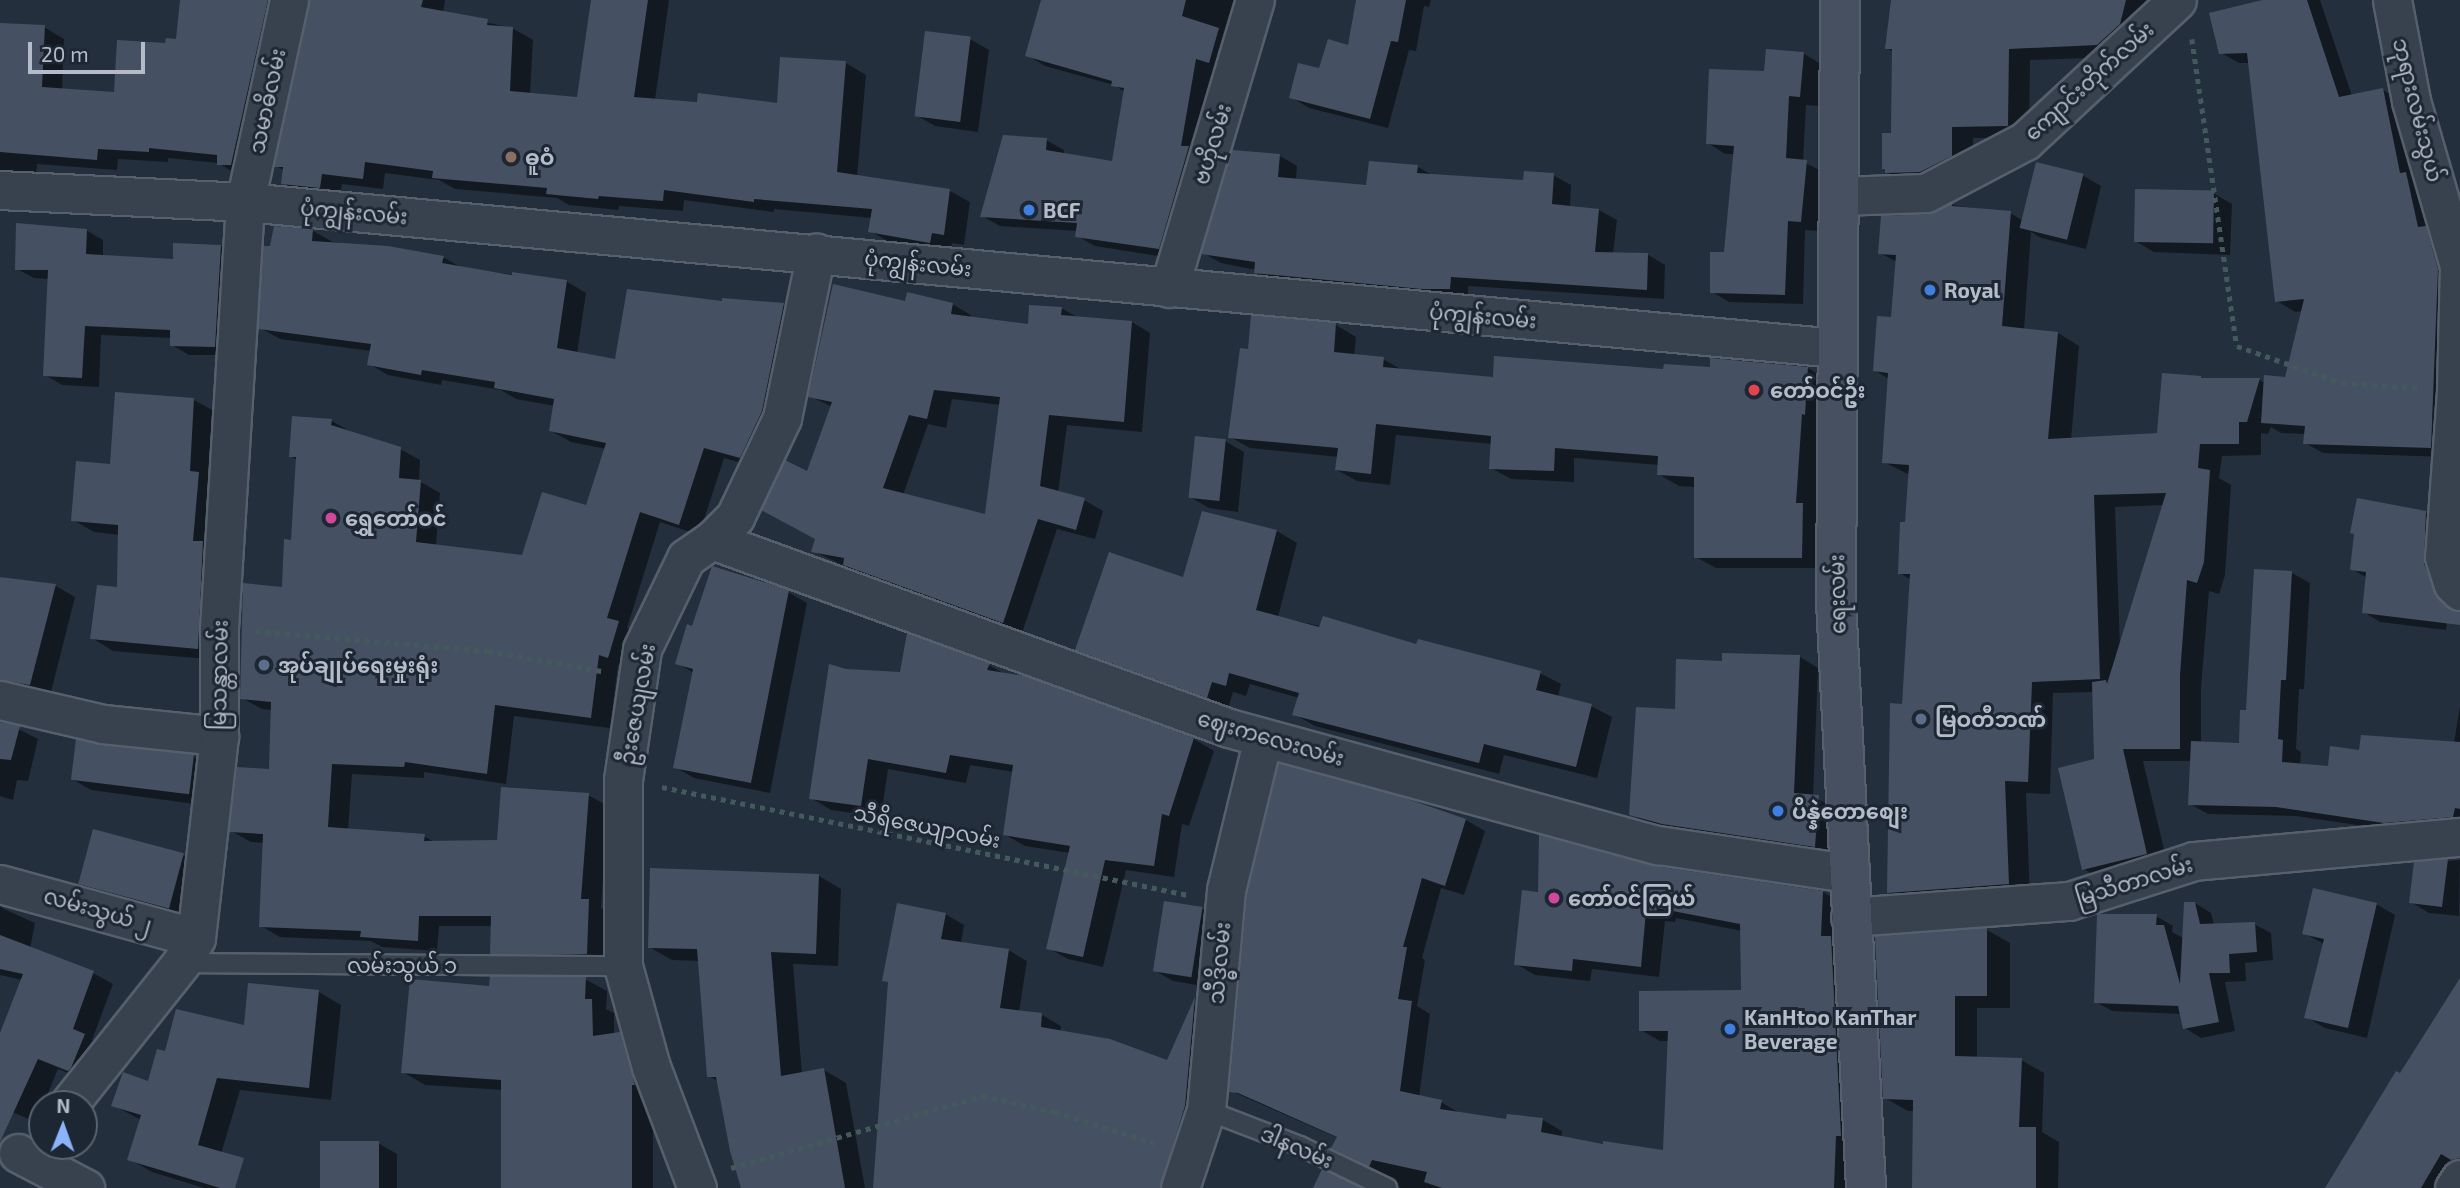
<!DOCTYPE html>
<html>
<head>
<meta charset="utf-8">
<style>
	body { margin:0 }
	#map { position:relative; width:2460px; height:1188px; overflow:hidden; background:#242f3e; font-family:"Exo 2","Noto Sans Myanmar",sans-serif }
	div>[style] { position:absolute }
	.shadow>* { inset:0; background:#0007 }
	.building>* { inset:0; background:#455162; transform-origin:0 0 }
	.path>* { height:4.5px; margin-top:-2.25px; transform-origin:0; background:repeating-linear-gradient(90deg,#44595c 0 5px,transparent 0 10px) }
	.roads { filter:drop-shadow(2px 0 #565f6c) drop-shadow(-2px 0 #565f6c) drop-shadow(0 2px #565f6c) drop-shadow(0 -2px #565f6c) }
	.lane>* { height:18px; margin:-9px; padding:0 9px; transform-origin:9px; border-radius:9px; background:#38414e }
	.street>* { height:37px; margin:-18.5px; padding:0 18.5px; transform-origin:18.5px; border-radius:18.5px; background:#38414e }
	.secondary>* { height:38px; margin:-19px; padding:0 19px; transform-origin:19px; border-radius:19px; background:#465061 }
	.dots>* { width:19px; height:19px; translate:-50% -50%; box-sizing:border-box; border:4px solid #1d2633; border-radius:50% }
	span { translate:-50% -50%; white-space:nowrap; text-align:center; line-height:1.15; -webkit-text-stroke:6px #1d2633; paint-order:stroke }
	.street-label { font-size:21px; color:#b4bcc9 }
	.poi-label { font-size:21px; color:#b4bcc9; font-weight:700 }
	.left { translate:0 -50%; text-align:left }
	.north { position:absolute; left:28px; top:1090px; width:70px; height:70px; box-sizing:border-box; background:#1d2633; border:2px solid #59626f; border-radius:50%; rotate:1deg; font-size:19px; font-weight:700; line-height:28px; text-align:center; color:#b4bcc9 }
	.north::after { content:''; display:block; margin:auto; width:24px; height:32px; background:#8ab4f8; clip-path:polygon(50% 0,100% 100%,50% 72%,0 100%) }
	.scale { position:absolute; left:28px; top:42px; width:117px; height:32px; box-sizing:border-box; border:4px solid #b4bcc9; border-top:0; padding-left:9px; font-size:21px; line-height:24px; white-space:nowrap; color:#b4bcc9; -webkit-text-stroke:5px #1d2633; paint-order:stroke }
</style>
</head>
<body>
<div id="map">
	<div class="shadow">
		<i style="clip-path:polygon(182px 0,288px 0,238px 175px,218px 163px,168px 158px,168px 162px,118px 159px,117px 170px,37px 164px,36px 174px,0 173px,0 25px,44px 27px,64px 39px,62px 90px,116px 94px,167px 45px,178px 41px)"></i>
		<i style="clip-path:polygon(338px 0,445px 0,443px 13px,512px 28px,533px 40px,530px 94px,579px 99px,593px 0,669px 0,655px 100px,779px 105px,846px 63px,866px 75px,857px 177px,950px 191px,970px 202px,964px 245px,952px 243px,950px 253px,891px 243px,870px 231px,872px 218px,774px 209px,774px 212px,684px 200px,683px 211px,619px 206px,618px 210px,569px 205px,557px 198px,455px 189px,439px 180px,385px 173px,383px 189px,342px 184px,340px 198px,303px 195px,283px 183px,285px 171px,276px 166px)"></i>
		<i style="clip-path:polygon(1043px 0,1246px 0,1227px 72px,1214px 68px,1177px 259px,1095px 246px,1077px 236px,1078px 231px,1000px 226px,982px 216px,1046px 140px,1064px 150px,1064px 155px,1113px 163px,1125px 92px,1114px 85px,1045px 66px,1027px 55px)"></i>
		<i style="clip-path:polygon(1357px 0,1431px 0,1429px 7px,1424px 6px,1416px 51px,1409px 50px,1388px 128px,1309px 108px,1291px 97px,1350px 47px)"></i>
		<i style="clip-path:polygon(1892px 0,2150px 0,2120px 57px,2030px 60px,2029px 138px,1973px 138px,1973px 168px,1908px 185px,1887px 172px,1892px 134px,1894px 52px,1886px 48px)"></i>
		<i style="clip-path:polygon(evenodd,2260px 0,2320px 0,2352px 96px,2383px 90px,2401px 100px,2443px 238px,2448px 457px,2323px 453px,2305px 443px,2306px 434px,2281px 433px,2271px 427px,2268px 434px,2261px 433px,2261px 455px,2222px 456px,2219px 478px,2231px 485px,2225px 575px,2219px 594px,2209px 591px,2201px 688px,2201px 743px,2240px 745px,2292px 573px,2310px 583px,2304px 689px,2299px 689px,2296px 749px,2301px 752px,2300px 766px,2329px 768px,2361px 752px,2454px 743px,2460px 706px,2460px 829px,2404px 832px,2296px 816px,2208px 814px,2190px 804px,2192px 761px,2143px 761px,2168px 866px,2106px 882px,2084px 869px,2096px 761px,2094px 692px,2053px 693px,2050px 794px,2026px 793px,2030px 896px,1910px 905px,1889px 892px,1911px 580px,1900px 573px,1910px 475px,1884px 462px,1889px 379px,1874px 370px,1893px 319px,1897px 262px,1880px 253px,1928px 216px,1952px 205px,2010px 213px,2024px 221px,2082px 175px,2101px 186px,2086px 249px,2041px 238px,2031px 232px,2024px 330px,2058px 333px,2079px 346px,2071px 440px,2158px 435px,2200px 377px,2205px 380px,2260px 380px,2265px 383px,2286px 379px,2303px 311px,2295px 312px,2277px 301px,2249px 63px,2239px 63px,2221px 53px,2260px 0,2164px 505px,2120px 647px,2115px 507px,2164px 505px)"></i>
		<i style="clip-path:polygon(970px 39px,989px 50px,978px 132px,935px 126px,916px 115px)"></i>
		<i style="clip-path:polygon(1803px 53px,1821px 64px,1818px 106px,1806px 105px,1803px 162px,1824px 172px,1819px 231px,1805px 230px,1803px 304px,1729px 302px,1712px 292px,1726px 254px,1735px 154px,1725px 154px,1708px 143px,1766px 73px)"></i>
		<i style="clip-path:polygon(1280px 156px,1297px 166px,1296px 180px,1368px 187px,1371px 163px,1418px 167px,1434px 176px,1525px 182px,1553px 175px,1571px 185px,1570px 207px,1599px 210px,1617px 220px,1613px 254px,1647px 254px,1665px 265px,1664px 299px,1468px 286px,1468px 299px,1273px 283px,1256px 270px,1221px 263px,1203px 253px)"></i>
		<i style="clip-path:polygon(2213px 193px,2232px 204px,2230px 255px,2154px 252px,2135px 241px)"></i>
		<i style="clip-path:polygon(275px 228px,313px 231px,333px 242px,443px 257px,462px 268px,566px 281px,586px 293px,577px 354px,616px 361px,723px 303px,784px 305px,803px 316px,760px 468px,724px 458px,699px 535px,660px 522px,627px 628px,637px 634px,628px 668px,618px 665px,610px 728px,514px 716px,506px 784px,424px 772px,424px 778px,352px 774px,348px 830px,424px 836px,436px 843px,498px 842px,588px 795px,608px 806px,601px 908px,608px 912px,606px 965px,512px 964px,492px 953px,493px 926px,439px 926px,437px 951px,382px 947px,371px 941px,280px 937px,261px 926px,265px 843px,251px 842px,231px 831px,270px 771px,272px 710px,262px 709px,242px 698px,283px 589px,293px 542px,297px 460px,290px 456px,332px 421px,351px 432px,400px 449px,420px 460px,419px 481px,440px 493px,436px 546px,523px 557px,587px 508px,606px 449px,571px 442px,551px 431px,555px 406px,516px 399px,501px 390px,442px 380px,441px 385px,388px 375px,369px 364px,371px 351px,280px 339px,260px 328px)"></i>
		<i style="clip-path:polygon(86px 230px,103px 240px,103px 257px,174px 260px,221px 246px,238px 256px,232px 355px,189px 355px,172px 345px,172px 338px,101px 335px,99px 387px,62px 385px,45px 375px,49px 279px,34px 278px,17px 269px)"></i>
		<i style="clip-path:polygon(evenodd,906px 303px,952px 304px,971px 315px,970px 318px,1029px 326px,1061px 308px,1079px 318px,1132px 322px,1150px 333px,1142px 432px,1067px 425px,1058px 493px,1084px 500px,1103px 511px,1095px 539px,1057px 529px,1022px 633px,864px 575px,813px 551px,817px 538px,808px 474px,832px 407px,810px 396px,906px 303px,952px 399px,1001px 405px,987px 516px,903px 495px,928px 424px,946px 428px,952px 399px)"></i>
		<i style="clip-path:polygon(1336px 325px,1356px 337px,1354px 356px,1383px 359px,1404px 371px,1495px 379px,1665px 371px,1808px 368px,1828px 380px,1821px 425px,1816px 512px,1822px 516px,1822px 568px,1716px 568px,1696px 557px,1696px 487px,1679px 486px,1658px 474px,1659px 465px,1574px 458px,1574px 482px,1511px 479px,1491px 468px,1492px 444px,1396px 435px,1390px 485px,1357px 481px,1337px 470px,1339px 457px,1250px 448px,1230px 437px,1249px 351px)"></i>
		<i style="clip-path:polygon(194px 400px,216px 412px,219px 660px,113px 651px,92px 638px,119px 589px,120px 535px,94px 532px,73px 520px,112px 466px)"></i>
		<i style="clip-path:polygon(1225px 441px,1244px 452px,1238px 512px,1209px 508px,1190px 497px)"></i>
		<i style="clip-path:polygon(1204px 513px,1277px 531px,1297px 543px,1278px 617px,1540px 673px,1561px 684px,1558px 697px,1591px 706px,1612px 717px,1597px 778px,1504px 755px,1499px 774px,1315px 726px,1294px 714px,1299px 698px,1250px 684px,1246px 696px,1233px 692px,1228px 708px,1097px 661px,1077px 649px,1184px 580px)"></i>
		<i style="clip-path:polygon(2426px 513px,2442px 522px,2449px 601px,2446px 630px,2380px 622px,2364px 612px,2367px 578px,2352px 569px)"></i>
		<i style="clip-path:polygon(712px 567px,788px 592px,807px 603px,770px 793px,694px 778px,675px 767px,694px 673px,677px 663px,693px 628px)"></i>
		<i style="clip-path:polygon(0 579px,56px 586px,75px 597px,50px 696px,0 704px)"></i>
		<i style="clip-path:polygon(1800px 657px,1818px 668px,1813px 797px,1837px 808px,1834px 857px,1650px 825px,1631px 814px,1723px 663px)"></i>
		<i style="clip-path:polygon(989px 665px,1006px 675px,1025px 678px,1194px 739px,1214px 751px,1189px 826px,1182px 824px,1174px 877px,1126px 870px,1103px 967px,1068px 959px,1048px 948px,1070px 853px,1025px 846px,1004px 834px,1014px 772px,970px 765px,966px 783px,888px 769px,881px 817px,831px 810px,811px 798px,845px 670px,901px 674px)"></i>
		<i style="clip-path:polygon(0 720px,38px 739px,28px 781px,17px 780px,13px 800px,0 796px)"></i>
		<i style="clip-path:polygon(193px 756px,212px 767px,210px 806px,91px 790px,72px 779px)"></i>
		<i style="clip-path:polygon(1398px 798px,1466px 820px,1485px 831px,1464px 895px,1441px 888px,1422px 958px,1425px 960px,1417px 1006px,1430px 1014px,1419px 1097px,1441px 1102px,1461px 1114px,1507px 1121px,1543px 1120px,1562px 1131px,1561px 1138px,1665px 1152px,1669px 1041px,1660px 1041px,1641px 1030px,1742px 992px,1742px 931px,1676px 918px,1675px 922px,1665px 921px,1659px 977px,1592px 969px,1590px 981px,1535px 975px,1516px 964px,1539px 893px,1655px 867px,1823px 892px,1842px 903px,1853px 1188px,1400px 1188px,1395px 1179px,1352px 1159px,1338px 1138px,1231px 1091px)"></i>
		<i style="clip-path:polygon(95px 831px,184px 856px,203px 866px,189px 918px,98px 894px,80px 883px)"></i>
		<i style="clip-path:polygon(2460px 860px,2459px 916px,2429px 913px,2411px 902px,2415px 864px)"></i>
		<i style="clip-path:polygon(819px 876px,841px 889px,838px 966px,793px 964px,802px 1074px,824px 1070px,846px 1083px,865px 1188px,743px 1188px,719px 1082px,709px 1076px,699px 961px,672px 960px,649px 947px)"></i>
		<i style="clip-path:polygon(2195px 903px,2211px 913px,2214px 925px,2254px 924px,2271px 933px,2273px 960px,2245px 963px,2246px 981px,2225px 982px,2235px 1031px,2201px 1038px,2185px 1028px,2182px 1014px,2112px 1011px,2096px 1002px,2156px 916px,2173px 926px,2172px 932px,2183px 938px)"></i>
		<i style="clip-path:polygon(0 904px,2px 908px,35px 923px,30px 949px,93px 973px,113px 984px,92px 1040px,103px 1047px,89px 1081px,58px 1069px,36px 1122px,0 1107px,0 1038px,22px 980px,0 975px)"></i>
		<i style="clip-path:polygon(2376px 904px,2395px 915px,2367px 1038px,2325px 1028px,2306px 1017px,2324px 944px,2304px 933px)"></i>
		<i style="clip-path:polygon(1203px 909px,1222px 920px,1215px 988px,1173px 981px,1154px 970px)"></i>
		<i style="clip-path:polygon(945px 914px,964px 925px,961px 943px,1008px 950px,1027px 961px,1019px 1012px,1042px 1015px,1061px 1026px,1060px 1032px,1168px 1062px,1196px 1000px,1214px 1010px,1180px 1188px,875px 1188px,890px 983px,884px 980px)"></i>
		<i style="clip-path:polygon(1987px 930px,2010px 943px,2010px 1008px,1977px 1008px,1977px 1059px,2021px 1060px,2044px 1073px,2042px 1132px,2059px 1142px,2058px 1188px,1914px 1188px,1914px 1111px,1908px 1111px,1885px 1098px,1877px 938px)"></i>
		<i style="clip-path:polygon(585px 979px,607px 991px,606px 1009px,614px 1013px,614px 1035px,619px 1034px,641px 1047px,653px 1097px,653px 1188px,503px 1188px,503px 1090px,425px 1085px,403px 1072px,491px 987px)"></i>
		<i style="clip-path:polygon(319px 992px,341px 1005px,331px 1100px,240px 1090px,221px 1154px,235px 1188px,204px 1188px,152px 1172px,129px 1159px,141px 1120px,113px 1105px,149px 1083px,167px 1054px,246px 1027px)"></i>
		<i style="clip-path:polygon(2460px 1035px,2460px 1163px,2445px 1188px,2354px 1188px,2435px 1096px)"></i>
		<i style="clip-path:polygon(378px 1143px,397px 1154px,397px 1188px,322px 1188px)"></i>
	</div>
	<div class="building">
		<i style="clip-path:polygon(180px 0,268px 0,231px 165px,217px 165px,217px 155px,149px 148px,149px 152px,98px 149px,97px 160px,0 152px,0 23px,45px 25px,42px 87px,114px 92px,117px 40px,165px 43px,166px 38px,176px 39px)"></i>
		<i style="clip-path:polygon(309px 0,423px 0,421px 7px,488px 19px,487px 25px,513px 27px,510px 91px,577px 97px,591px 0,648px 0,634px 97px,697px 102px,698px 93px,777px 103px,780px 57px,846px 61px,837px 172px,950px 189px,944px 235px,932px 233px,930px 243px,868px 232px,872px 209px,754px 199px,754px 202px,664px 190px,663px 201px,599px 196px,598px 199px,546px 194px,547px 188px,432px 178px,433px 171px,365px 162px,363px 179px,322px 174px,320px 188px,281px 184px,283px 167px,274px 167px)"></i>
		<i style="clip-path:polygon(1041px 0,1186px 0,1182px 16px,1219px 28px,1209px 63px,1196px 59px,1181px 146px,1189px 146px,1159px 249px,1075px 237px,1077px 223px,980px 217px,1003px 135px,1047px 138px,1046px 150px,1112px 161px,1124px 88px,1111px 86px,1112px 81px,1025px 56px)"></i>
		<i style="clip-path:polygon(1356px 0,1406px 0,1398px 42px,1391px 41px,1370px 119px,1289px 98px,1298px 63px,1319px 68px,1328px 39px,1348px 45px)"></i>
		<i style="clip-path:polygon(1891px 0,2126px 0,2120px 24px,2097px 45px,2009px 49px,2008px 126px,1952px 127px,1952px 156px,1920px 172px,1885px 173px,1885px 169px,1882px 169px,1882px 133px,1891px 133px,1892px 49px,1885px 49px)"></i>
		<i style="clip-path:polygon(2262px 0,2307px 0,2339px 97px,2383px 88px,2400px 173px,2406px 172px,2418px 227px,2426px 226px,2438px 269px,2431px 448px,2303px 444px,2305px 426px,2261px 423px,2264px 375px,2285px 377px,2304px 299px,2275px 302px,2247px 53px,2219px 54px,2209px 13px)"></i>
		<i style="left:925px;top:31px;width:46px;height:86px;rotate:7deg"></i>
		<i style="clip-path:polygon(1766px 49px,1804px 52px,1800px 97px,1789px 96px,1786px 158px,1807px 160px,1801px 222px,1788px 221px,1785px 295px,1710px 293px,1710px 252px,1724px 252px,1734px 146px,1706px 144px,1709px 69px,1764px 71px)"></i>
		<i style="clip-path:polygon(1232px 150px,1280px 154px,1278px 177px,1366px 185px,1369px 161px,1418px 165px,1417px 173px,1523px 180px,1524px 171px,1554px 173px,1552px 204px,1599px 209px,1595px 252px,1648px 253px,1647px 290px,1451px 277px,1450px 289px,1422px 289px,1254px 273px,1255px 262px,1201px 254px)"></i>
		<i style="left:2036px;top:162px;width:49px;height:68px;rotate:14deg"></i>
		<i style="left:2135px;top:189px;width:79px;height:53px;rotate:1deg"></i>
		<i style="clip-path:polygon(1952px 203px,1952px 206px,2011px 211px,2002px 326px,2058px 332px,2048px 439px,2157px 433px,2162px 373px,2201px 376px,2201px 378px,2260px 378px,2247px 422px,2239px 422px,2239px 444px,2200px 444px,2198px 468px,2210px 470px,2204px 562px,2197px 583px,2187px 580px,2180px 675px,2180px 749px,2123px 749px,2147px 854px,2082px 870px,2058px 768px,2094px 759px,2092px 682px,2106px 680px,2107px 684px,2166px 493px,2094px 495px,2100px 679px,2032px 682px,2028px 782px,2005px 781px,2009px 884px,1887px 893px,1890px 703px,1902px 704px,1910px 574px,1898px 574px,1900px 522px,1905px 522px,1909px 465px,1882px 463px,1888px 373px,1873px 371px,1877px 316px,1891px 317px,1896px 255px,1878px 254px,1881px 216px,1927px 214px)"></i>
		<i style="clip-path:polygon(16px 223px,87px 229px,86px 254px,173px 259px,173px 243px,221px 245px,215px 347px,170px 346px,170px 330px,85px 326px,82px 378px,43px 376px,48px 270px,15px 270px)"></i>
		<i style="clip-path:polygon(274px 226px,313px 229px,312px 241px,388px 246px,444px 256px,442px 263px,512px 275px,512px 272px,567px 280px,557px 348px,615px 359px,627px 289px,722px 301px,722px 298px,784px 303px,762px 411px,740px 458px,704px 448px,679px 525px,640px 512px,607px 618px,619px 621px,608px 658px,599px 655px,591px 718px,495px 705px,487px 774px,405px 762px,404px 767px,332px 764px,328px 827px,425px 834px,424px 841px,497px 840px,501px 787px,589px 793px,581px 899px,589px 899px,587px 954px,490px 954px,491px 916px,419px 916px,418px 941px,360px 937px,361px 931px,259px 927px,263px 834px,229px 832px,237px 767px,269px 769px,271px 702px,240px 699px,243px 583px,282px 587px,284px 539px,291px 540px,296px 457px,289px 457px,292px 416px,332px 419px,331px 425px,401px 447px,399px 478px,421px 480px,416px 542px,522px 555px,542px 492px,586px 505px,606px 443px,549px 431px,554px 399px,494px 388px,495px 382px,422px 370px,421px 375px,367px 365px,371px 344px,258px 329px,263px 246px,270px 246px)"></i>
		<i style="clip-path:polygon(evenodd,833px 284px,905px 301px,907px 292px,953px 303px,951px 314px,1028px 324px,1029px 305px,1062px 307px,1061px 315px,1132px 321px,1124px 422px,1049px 415px,1040px 486px,1085px 498px,1076px 530px,1038px 519px,1003px 623px,843px 565px,844px 558px,811px 552px,815px 539px,761px 510px,785px 460px,807px 471px,832px 402px,808px 397px,833px 284px,934px 390px,1000px 397px,985px 514px,883px 488px,909px 415px,927px 419px,934px 390px)"></i>
		<i style="clip-path:polygon(1251px 315px,1336px 323px,1334px 352px,1384px 357px,1383px 367px,1493px 377px,1494px 356px,1663px 369px,1664px 364px,1710px 367px,1710px 358px,1808px 367px,1805px 415px,1802px 414px,1796px 503px,1803px 503px,1802px 558px,1694px 558px,1694px 477px,1657px 475px,1658px 456px,1555px 448px,1554px 471px,1489px 469px,1491px 436px,1376px 424px,1371px 474px,1335px 470px,1338px 448px,1228px 438px,1240px 348px,1248px 349px)"></i>
		<i style="clip-path:polygon(115px 392px,194px 398px,190px 471px,199px 472px,193px 541px,203px 541px,198px 649px,90px 639px,97px 585px,117px 587px,118px 525px,71px 521px,76px 461px,110px 464px)"></i>
		<i style="left:1195px;top:436px;width:31px;height:62px;rotate:6deg"></i>
		<i style="clip-path:polygon(2357px 498px,2426px 511px,2424px 564px,2438px 598px,2446px 606px,2460px 611px,2460px 625px,2362px 613px,2366px 572px,2350px 570px,2354px 534px,2350px 533px)"></i>
		<i style="clip-path:polygon(1202px 511px,1277px 530px,1256px 610px,1319px 627px,1323px 616px,1416px 644px,1418px 639px,1541px 671px,1536px 690px,1592px 704px,1576px 767px,1484px 744px,1479px 763px,1292px 715px,1299px 693px,1229px 673px,1226px 686px,1212px 682px,1207px 698px,1075px 650px,1109px 552px,1183px 577px)"></i>
		<i style="clip-path:polygon(712px 566px,789px 590px,751px 783px,673px 768px,693px 669px,675px 664px,687px 624px,692px 626px)"></i>
		<i style="clip-path:polygon(2254px 569px,2292px 571px,2286px 680px,2281px 680px,2278px 739px,2283px 740px,2282px 762px,2328px 766px,2330px 746px,2359px 750px,2361px 735px,2460px 742px,2460px 809px,2455px 808px,2453px 817px,2384px 823px,2276px 807px,2188px 805px,2191px 741px,2239px 743px,2240px 710px,2246px 710px)"></i>
		<i style="clip-path:polygon(0 577px,56px 584px,30px 685px,0 680px)"></i>
		<i style="clip-path:polygon(907px 633px,990px 663px,987px 670px,1025px 676px,1194px 738px,1169px 816px,1162px 814px,1154px 866px,1105px 860px,1083px 957px,1046px 949px,1070px 846px,1003px 835px,1013px 765px,950px 755px,946px 773px,868px 759px,861px 806px,809px 799px,829px 664px,846px 669px,900px 672px)"></i>
		<i style="clip-path:polygon(1722px 653px,1800px 655px,1794px 793px,1819px 795px,1815px 847px,1662px 824px,1629px 815px,1636px 707px,1675px 709px,1676px 659px,1722px 661px)"></i>
		<i style="clip-path:polygon(0 722px,20px 726px,11px 760px,0 759px)"></i>
		<i style="left:76px;top:739px;width:119px;height:41px;rotate:7deg"></i>
		<i style="clip-path:polygon(1278px 763px,1399px 796px,1466px 819px,1445px 886px,1422px 878px,1403px 947px,1407px 947px,1398px 999px,1412px 1001px,1400px 1091px,1442px 1100px,1440px 1109px,1506px 1119px,1507px 1114px,1543px 1118px,1541px 1132px,1603px 1144px,1603px 1141px,1663px 1150px,1668px 1031px,1639px 1031px,1639px 991px,1741px 990px,1740px 924px,1657px 908px,1656px 913px,1646px 911px,1641px 967px,1573px 959px,1572px 971px,1514px 965px,1522px 890px,1538px 892px,1539px 834px,1655px 866px,1823px 891px,1821px 936px,1831px 936px,1841px 1136px,1836px 1136px,1834px 1188px,1442px 1188px,1424px 1182px,1427px 1172px,1372px 1160px,1369px 1167px,1331px 1148px,1337px 1137px,1238px 1093px,1229px 1092px,1247px 893px)"></i>
		<i style="left:93px;top:829px;width:94px;height:57px;rotate:15deg"></i>
		<i style="clip-path:polygon(2448px 859px,2442px 907px,2409px 903px,2414px 862px)"></i>
		<i style="clip-path:polygon(650px 868px,819px 874px,816px 954px,771px 952px,781px 1076px,824px 1068px,845px 1188px,741px 1188px,730px 1151px,716px 1077px,707px 1077px,697px 949px,648px 948px)"></i>
		<i style="clip-path:polygon(2313px 888px,2377px 903px,2348px 1028px,2304px 1018px,2324px 939px,2302px 934px)"></i>
		<i style="left:1164px;top:901px;width:39px;height:71px;rotate:9deg"></i>
		<i style="clip-path:polygon(2184px 902px,2195px 902px,2200px 924px,2255px 922px,2257px 952px,2229px 954px,2230px 973px,2209px 973px,2219px 1022px,2183px 1029px,2178px 1006px,2094px 1003px,2097px 914px,2157px 914px,2156px 925px,2164px 925px,2180px 984px)"></i>
		<i style="clip-path:polygon(897px 903px,946px 913px,941px 939px,1009px 949px,1000px 1008px,1042px 1013px,1041px 1027px,1110px 1039px,1167px 1060px,1195px 997px,1185px 1106px,1160px 1188px,873px 1188px,888px 982px,882px 981px)"></i>
		<i style="clip-path:polygon(1987px 928px,1987px 996px,1955px 996px,1955px 1056px,2022px 1058px,2019px 1127px,2036px 1127px,2036px 1188px,1912px 1188px,1913px 1100px,1883px 1099px,1875px 936px)"></i>
		<i style="clip-path:polygon(0 935px,94px 971px,73px 1029px,85px 1034px,71px 1068px,68px 1071px,38px 1059px,0 1142px,0 1033px,23px 974px,0 969px)"></i>
		<i style="clip-path:polygon(490px 976px,586px 977px,585px 999px,592px 999px,593px 1036px,620px 1032px,635px 1085px,632px 1085px,632px 1188px,501px 1188px,501px 1080px,401px 1073px,410px 979px,489px 986px)"></i>
		<i style="clip-path:polygon(2460px 978px,2460px 1158px,2451px 1160px,2441px 1154px,2421px 1188px,2325px 1188px,2396px 1071px,2400px 1073px)"></i>
		<i style="clip-path:polygon(248px 983px,319px 990px,309px 1088px,217px 1078px,198px 1145px,244px 1158px,235px 1188px,220px 1188px,127px 1160px,141px 1115px,111px 1106px,123px 1072px,148px 1081px,157px 1049px,165px 1051px,176px 1009px,244px 1025px)"></i>
		<i style="left:320px;top:1141px;width:59px;height:47px"></i>
		<i style="clip-path:polygon(1322px 1169px,1360px 1187px,1359px 1188px,1313px 1188px)"></i>
	</div>
	<div class="path">
		<i style="left:2192px;top:39px;width:310px;rotate:81.7deg"></i>
		<i style="left:2237px;top:346px;width:111px;rotate:19.4deg"></i>
		<i style="left:2342px;top:383px;width:78px;rotate:3.7deg"></i>
		<i style="left:255px;top:631px;width:234px;rotate:4.9deg"></i>
		<i style="left:488px;top:651px;width:115px;rotate:10deg"></i>
		<i style="left:662px;top:787px;width:537px;rotate:11.6deg"></i>
		<i style="left:731px;top:1168px;width:261px;rotate:-16deg"></i>
		<i style="left:982px;top:1096px;width:75px;rotate:12.4deg"></i>
		<i style="left:1055px;top:1112px;width:104px;rotate:17.4deg"></i>
	</div>
	<div class="roads">
		<div class="lane">
			<i style="left:181px;top:963px;width:442px;rotate:0.4deg"></i>
			<i style="left:1206px;top:1110px;width:101px;rotate:21deg"></i>
			<i style="left:1300px;top:1146px;width:97px;rotate:25.8deg"></i>
		</div>
		<div class="street">
			<i style="left:2392px;top:0;width:103px;rotate:79.3deg"></i>
			<i style="left:2411px;top:101px;width:172px;rotate:73.8deg"></i>
			<i style="left:2459px;top:266px;width:125px;rotate:91.4deg"></i>
			<i style="left:2456px;top:391px;width:166px;rotate:94.1deg"></i>
			<i style="left:2444px;top:557px;width:28px;rotate:72deg"></i>
			<i style="left:2453px;top:584px;width:10px;rotate:45deg"></i>
			<i style="left:0;top:190px;width:245px;rotate:2.8deg"></i>
			<i style="left:245px;top:202px;width:1598px;rotate:5.24deg"></i>
			<i style="left:1838px;top:196px;width:88px;rotate:-2deg"></i>
			<i style="left:1926px;top:193px;width:112px;rotate:-27.7deg"></i>
			<i style="left:2025px;top:141px;width:207px;rotate:-42.8deg"></i>
			<i style="left:1169px;top:288px;width:301px;rotate:-73.4deg"></i>
			<i style="left:712px;top:540px;width:550px;rotate:19.98deg"></i>
			<i style="left:1229px;top:728px;width:445px;rotate:15.3deg"></i>
			<i style="left:1658px;top:845px;width:192px;rotate:8.4deg"></i>
			<i style="left:0;top:700px;width:106px;rotate:13.1deg"></i>
			<i style="left:103px;top:724px;width:117px;rotate:5.9deg"></i>
			<i style="left:0;top:884px;width:203px;rotate:15.4deg"></i>
			<i style="left:1850px;top:917px;width:220px;rotate:-4.2deg"></i>
			<i style="left:2069px;top:901px;width:131px;rotate:-17.7deg"></i>
			<i style="left:2194px;top:861px;width:267px;rotate:-5.2deg"></i>
			<i style="left:69px;top:1104px;width:180px;rotate:-51.5deg"></i>
			<i style="left:181px;top:963px;width:29px;rotate:-59deg"></i>
			<i style="left:196px;top:938px;width:203px;rotate:-83.5deg"></i>
			<i style="left:219px;top:736px;width:108px;rotate:-90deg"></i>
			<i style="left:219px;top:628px;width:427px;rotate:-86.5deg"></i>
			<i style="left:245px;top:202px;width:207px;rotate:-77.7deg"></i>
			<i style="left:18px;top:1153px;width:76px;rotate:27.6deg"></i>
			<i style="left:697px;top:1188px;width:129px;rotate:-110.8deg"></i>
			<i style="left:651px;top:1067px;width:105px;rotate:-105.5deg"></i>
			<i style="left:623px;top:966px;width:186px;rotate:-90deg"></i>
			<i style="left:623px;top:780px;width:132px;rotate:-81.7deg"></i>
			<i style="left:642px;top:649px;width:101px;rotate:-64.2deg"></i>
			<i style="left:686px;top:558px;width:32px;rotate:-35deg"></i>
			<i style="left:712px;top:540px;width:33px;rotate:-45deg"></i>
			<i style="left:735px;top:517px;width:110px;rotate:-64.6deg"></i>
			<i style="left:782px;top:418px;width:169px;rotate:-78.4deg"></i>
			<i style="left:1180px;top:1188px;width:82px;rotate:-71.6deg"></i>
			<i style="left:1206px;top:1110px;width:221px;rotate:-84.8deg"></i>
			<i style="left:1226px;top:890px;width:156px;rotate:-76.3deg"></i>
			<i style="left:2454px;top:1188px;width:11px;rotate:-56deg"></i>
		</div>
		<div class="secondary">
			<i style="left:1840px;top:0;width:601px;rotate:90.38deg"></i>
			<i style="left:1836px;top:601px;width:588px;rotate:87.07deg"></i>
		</div>
	</div>
	<div class="dots">
		<i style="left:511px;top:157px;background:#8d6e63"></i>
		<i style="left:1029px;top:210px;background:#3f7fe0"></i>
		<i style="left:1930px;top:290px;background:#3f7fe0"></i>
		<i style="left:1754px;top:390px;background:#e0444e"></i>
		<i style="left:331px;top:518px;background:#d1479c"></i>
		<i style="left:264px;top:665px;background:#5c6f8a"></i>
		<i style="left:1921px;top:719px;background:#5c6f8a"></i>
		<i style="left:1778px;top:811px;background:#3f7fe0"></i>
		<i style="left:1554px;top:898px;background:#d1479c"></i>
		<i style="left:1730px;top:1029px;background:#3f7fe0"></i>
	</div>
	<div class="street-label">
		<span style="left:2089px;top:81px;rotate:-42deg">ကျောင်းတိုက်လမ်း</span>
		<span style="left:267px;top:101px;rotate:-78deg">သမာဓိလမ်း</span>
		<span style="left:2418px;top:110px;rotate:76deg">ဘုရားလမ်းသွယ်</span>
		<span style="left:1212px;top:144px;rotate:-73deg">ဗဟိုလမ်း</span>
		<span style="left:354px;top:212px;rotate:5deg">ပုံကျွန်းလမ်း</span>
		<span style="left:918px;top:263px;rotate:6deg">ပုံကျွန်းလမ်း</span>
		<span style="left:1483px;top:316px;rotate:5deg">ပုံကျွန်းလမ်း</span>
		<span style="left:1837px;top:594px;rotate:-91deg">ရေးလမ်း</span>
		<span style="left:219px;top:675px;rotate:-89deg">မြသန္တာလမ်း</span>
		<span style="left:637px;top:704px;rotate:-80deg">ဦးဇေယျလမ်း</span>
		<span style="left:1271px;top:738px;rotate:16deg">ဈေးကလေးလမ်း</span>
		<span style="left:927px;top:826px;rotate:11deg">သီရိဇေယျာလမ်း</span>
		<span style="left:2134px;top:881px;rotate:-17deg">မြသီတာလမ်း</span>
		<span style="left:98px;top:910px;rotate:16deg">လမ်းသွယ် ၂</span>
		<span style="left:1219px;top:963px;rotate:-85deg">သီဒ္ဓိလမ်း</span>
		<span style="left:402px;top:965px">လမ်းသွယ် ၁</span>
		<span style="left:1297px;top:1147px;rotate:23deg">ဒါနလမ်း</span>
	</div>
	<div class="poi-label">
		<span class="left" style="left:525px;top:157px">ဓူဝံ</span>
		<span class="left" style="left:1043px;top:210px">BCF</span>
		<span class="left" style="left:1944px;top:290px">Royal</span>
		<span class="left" style="left:1770px;top:390px">တော်ဝင်ဦး</span>
		<span class="left" style="left:345px;top:518px">ရွှေတော်ဝင်</span>
		<span class="left" style="left:278px;top:665px">အုပ်ချုပ်ရေးမှုးရုံး</span>
		<span class="left" style="left:1935px;top:719px">မြဝတီဘဏ်</span>
		<span class="left" style="left:1792px;top:811px">ပိန္နဲတောစျေး</span>
		<span class="left" style="left:1568px;top:898px">တော်ဝင်ကြယ်</span>
		<span class="left" style="left:1744px;top:1029px">KanHtoo KanThar<br>Beverage</span>
	</div>
	<div class="north">N</div>
	<div class="scale">20 m</div>
</div>
</body>
</html>
